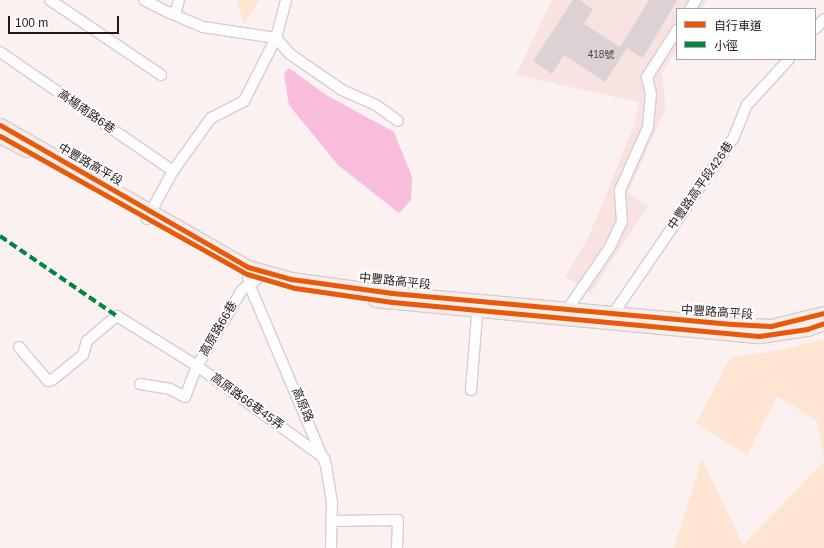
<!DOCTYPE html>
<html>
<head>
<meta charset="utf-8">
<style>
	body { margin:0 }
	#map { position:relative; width:824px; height:548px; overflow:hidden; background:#fbf1f0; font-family:Arial,"Noto Sans TC",sans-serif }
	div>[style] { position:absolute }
	.built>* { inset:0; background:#f8e3e1 }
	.green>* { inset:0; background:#fde5d2 }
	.water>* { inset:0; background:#f8bcdd }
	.building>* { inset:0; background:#dcd2d3 }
	.roads { filter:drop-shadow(1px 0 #d7cdcc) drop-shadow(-1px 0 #d7cdcc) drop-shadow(0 1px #d7cdcc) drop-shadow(0 -1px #d7cdcc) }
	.minor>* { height:10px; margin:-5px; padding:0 5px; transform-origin:5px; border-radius:5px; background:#fefdfd }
	.major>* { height:13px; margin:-6.5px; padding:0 6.5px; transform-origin:6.5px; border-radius:6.5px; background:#f5eeeb }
	.quiet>* { height:4px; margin-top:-2px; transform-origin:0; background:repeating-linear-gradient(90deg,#00873e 0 8px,transparent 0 12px) }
	.cycleway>* { height:5px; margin:-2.5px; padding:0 2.5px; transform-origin:2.5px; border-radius:2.5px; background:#e8590c }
	span { translate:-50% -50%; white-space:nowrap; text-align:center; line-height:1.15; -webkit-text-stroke:4px #fff; paint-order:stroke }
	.number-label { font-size:10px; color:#504646 }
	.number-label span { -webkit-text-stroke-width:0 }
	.street-label { font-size:12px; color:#221817 }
	.legend { position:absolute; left:676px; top:8px; width:140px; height:52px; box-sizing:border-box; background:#fff; border:1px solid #a7a3a2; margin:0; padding:5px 7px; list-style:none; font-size:12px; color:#221817 }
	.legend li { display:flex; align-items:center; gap:8px; height:20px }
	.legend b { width:20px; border:1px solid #a7a3a2 }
	.scale { position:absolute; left:8px; top:16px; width:111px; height:18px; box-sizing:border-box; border:2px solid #221817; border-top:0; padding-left:5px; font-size:12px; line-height:14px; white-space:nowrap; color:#221817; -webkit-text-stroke:3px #fff; paint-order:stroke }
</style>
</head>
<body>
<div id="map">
	<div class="built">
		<i style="clip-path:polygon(552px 0,707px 0,702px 9px,677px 9px,677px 49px,662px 73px,666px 108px,628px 192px,648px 206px,591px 293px,565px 277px,589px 236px,634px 125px,639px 102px,516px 75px)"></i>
	</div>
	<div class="green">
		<i style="clip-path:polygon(237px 0,259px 0,244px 24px)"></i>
		<i style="clip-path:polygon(824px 339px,824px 461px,817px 421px,777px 396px,747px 455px,696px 423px,731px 357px,776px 351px)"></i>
		<i style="clip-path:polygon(702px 459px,743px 545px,824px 462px,824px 548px,674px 548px)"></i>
	</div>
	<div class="water">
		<i style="clip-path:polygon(289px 68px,326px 95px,394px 132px,412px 177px,411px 200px,399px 213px,338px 165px,289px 105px,284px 74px)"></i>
	</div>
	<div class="building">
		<i style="clip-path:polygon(573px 0,580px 0,593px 9px,584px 24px,620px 47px,649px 0,677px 0,643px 58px,627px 48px,605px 82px,564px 55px,552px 74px,533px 61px)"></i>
	</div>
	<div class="roads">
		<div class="minor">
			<i style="left:50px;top:0;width:134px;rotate:34deg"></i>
			<i style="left:144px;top:0;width:29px;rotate:27deg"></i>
			<i style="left:170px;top:13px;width:6px;rotate:-18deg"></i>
			<i style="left:176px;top:11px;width:11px;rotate:-75deg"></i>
			<i style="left:690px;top:9px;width:11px;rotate:-56deg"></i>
			<i style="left:170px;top:13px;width:36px;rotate:23deg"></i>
			<i style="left:203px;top:27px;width:74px;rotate:8.6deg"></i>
			<i style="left:276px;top:38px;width:39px;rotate:-75deg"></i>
			<i style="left:815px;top:29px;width:13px;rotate:-48deg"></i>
			<i style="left:0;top:52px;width:210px;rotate:34.5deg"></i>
			<i style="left:147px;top:219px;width:55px;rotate:-61.6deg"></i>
			<i style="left:173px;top:171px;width:65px;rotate:-54.4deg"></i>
			<i style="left:211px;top:118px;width:37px;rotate:-27deg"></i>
			<i style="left:244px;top:101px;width:71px;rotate:-63.1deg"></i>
			<i style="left:276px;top:38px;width:21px;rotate:49deg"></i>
			<i style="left:290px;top:54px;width:63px;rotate:34.7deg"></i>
			<i style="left:342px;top:90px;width:37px;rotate:24deg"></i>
			<i style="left:376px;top:105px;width:27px;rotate:36deg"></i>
			<i style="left:248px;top:267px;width:17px;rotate:87deg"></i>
			<i style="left:249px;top:284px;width:197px;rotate:67deg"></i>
			<i style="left:326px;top:465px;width:36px;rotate:81deg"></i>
			<i style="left:332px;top:501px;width:47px;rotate:91.2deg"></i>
			<i style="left:613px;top:314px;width:212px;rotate:-55.6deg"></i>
			<i style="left:733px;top:139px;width:37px;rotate:-68deg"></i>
			<i style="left:747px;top:105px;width:62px;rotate:-47.6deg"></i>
			<i style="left:566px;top:315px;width:5px;rotate:-79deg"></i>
			<i style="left:567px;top:310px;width:76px;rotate:-55.7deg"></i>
			<i style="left:610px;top:247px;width:29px;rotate:-65deg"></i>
			<i style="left:622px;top:221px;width:31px;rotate:-94deg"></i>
			<i style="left:620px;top:190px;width:69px;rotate:-66deg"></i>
			<i style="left:648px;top:127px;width:33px;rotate:-85deg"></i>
			<i style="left:651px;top:94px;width:17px;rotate:-103deg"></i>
			<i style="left:647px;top:77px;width:56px;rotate:-57.4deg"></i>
			<i style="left:19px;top:347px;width:45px;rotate:49.5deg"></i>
			<i style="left:48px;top:381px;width:4px;rotate:-14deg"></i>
			<i style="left:52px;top:380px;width:40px;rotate:-39deg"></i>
			<i style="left:83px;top:355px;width:15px;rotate:-74deg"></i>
			<i style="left:87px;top:341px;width:39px;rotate:-40deg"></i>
			<i style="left:117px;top:316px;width:94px;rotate:32deg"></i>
			<i style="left:197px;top:366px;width:88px;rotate:-59.4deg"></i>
			<i style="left:242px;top:290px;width:20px;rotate:-37deg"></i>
			<i style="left:140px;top:384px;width:30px;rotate:9deg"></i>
			<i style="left:170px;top:389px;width:17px;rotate:28deg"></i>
			<i style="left:185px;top:397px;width:33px;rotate:-69deg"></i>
			<i style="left:197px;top:366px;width:157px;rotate:35.9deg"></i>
			<i style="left:471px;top:390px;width:87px;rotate:-85.4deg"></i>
			<i style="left:331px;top:521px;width:67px;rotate:-0.9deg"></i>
			<i style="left:398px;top:520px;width:28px;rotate:92deg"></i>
		</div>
		<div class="major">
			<i style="left:0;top:125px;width:286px;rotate:29.8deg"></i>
			<i style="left:248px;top:267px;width:45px;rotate:15.6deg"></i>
			<i style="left:291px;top:279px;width:102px;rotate:7.9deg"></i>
			<i style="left:392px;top:293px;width:341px;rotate:5.2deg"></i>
			<i style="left:732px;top:324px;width:39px;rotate:3deg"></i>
			<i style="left:771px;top:326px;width:55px;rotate:-13.8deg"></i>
			<i style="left:0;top:136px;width:30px;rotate:28deg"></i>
			<i style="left:375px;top:300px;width:386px;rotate:5.4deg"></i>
			<i style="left:759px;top:336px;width:49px;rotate:-8.3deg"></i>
			<i style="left:807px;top:329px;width:18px;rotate:-19deg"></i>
		</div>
	</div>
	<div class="quiet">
		<i style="left:0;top:236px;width:142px;rotate:34.4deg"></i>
	</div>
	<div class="cycleway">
		<i style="left:0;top:125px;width:286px;rotate:29.8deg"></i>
		<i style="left:248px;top:267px;width:45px;rotate:15.6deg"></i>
		<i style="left:291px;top:279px;width:102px;rotate:7.9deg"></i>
		<i style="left:392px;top:293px;width:341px;rotate:5.2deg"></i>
		<i style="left:732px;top:324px;width:39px;rotate:3deg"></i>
		<i style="left:771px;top:326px;width:55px;rotate:-13.8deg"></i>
		<i style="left:0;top:136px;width:283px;rotate:29.2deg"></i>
		<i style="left:247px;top:274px;width:50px;rotate:16.3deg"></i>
		<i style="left:295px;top:288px;width:98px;rotate:8.2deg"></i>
		<i style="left:392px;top:302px;width:369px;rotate:5.3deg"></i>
		<i style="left:759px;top:336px;width:49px;rotate:-8.3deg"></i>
		<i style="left:807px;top:329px;width:18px;rotate:-19deg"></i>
	</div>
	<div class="number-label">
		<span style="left:601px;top:55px">418號</span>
	</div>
	<div class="street-label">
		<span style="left:86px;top:112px;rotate:35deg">高楊南路6巷</span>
		<span style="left:90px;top:165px;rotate:30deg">中豐路高平段</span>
		<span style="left:701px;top:186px;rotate:-55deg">中豐路高平段426巷</span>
		<span style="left:395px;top:282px;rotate:6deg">中豐路高平段</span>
		<span style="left:717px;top:313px;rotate:4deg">中豐路高平段</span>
		<span style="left:219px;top:329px;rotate:-60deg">高原路66巷</span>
		<span style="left:247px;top:402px;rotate:36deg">高原路66巷45弄</span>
		<span style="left:302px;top:405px;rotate:67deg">高原路</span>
	</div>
	<ul class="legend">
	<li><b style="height:5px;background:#e8590c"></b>自行車道</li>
	<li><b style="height:5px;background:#00873e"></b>小徑</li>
	</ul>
	<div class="scale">100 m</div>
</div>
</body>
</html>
